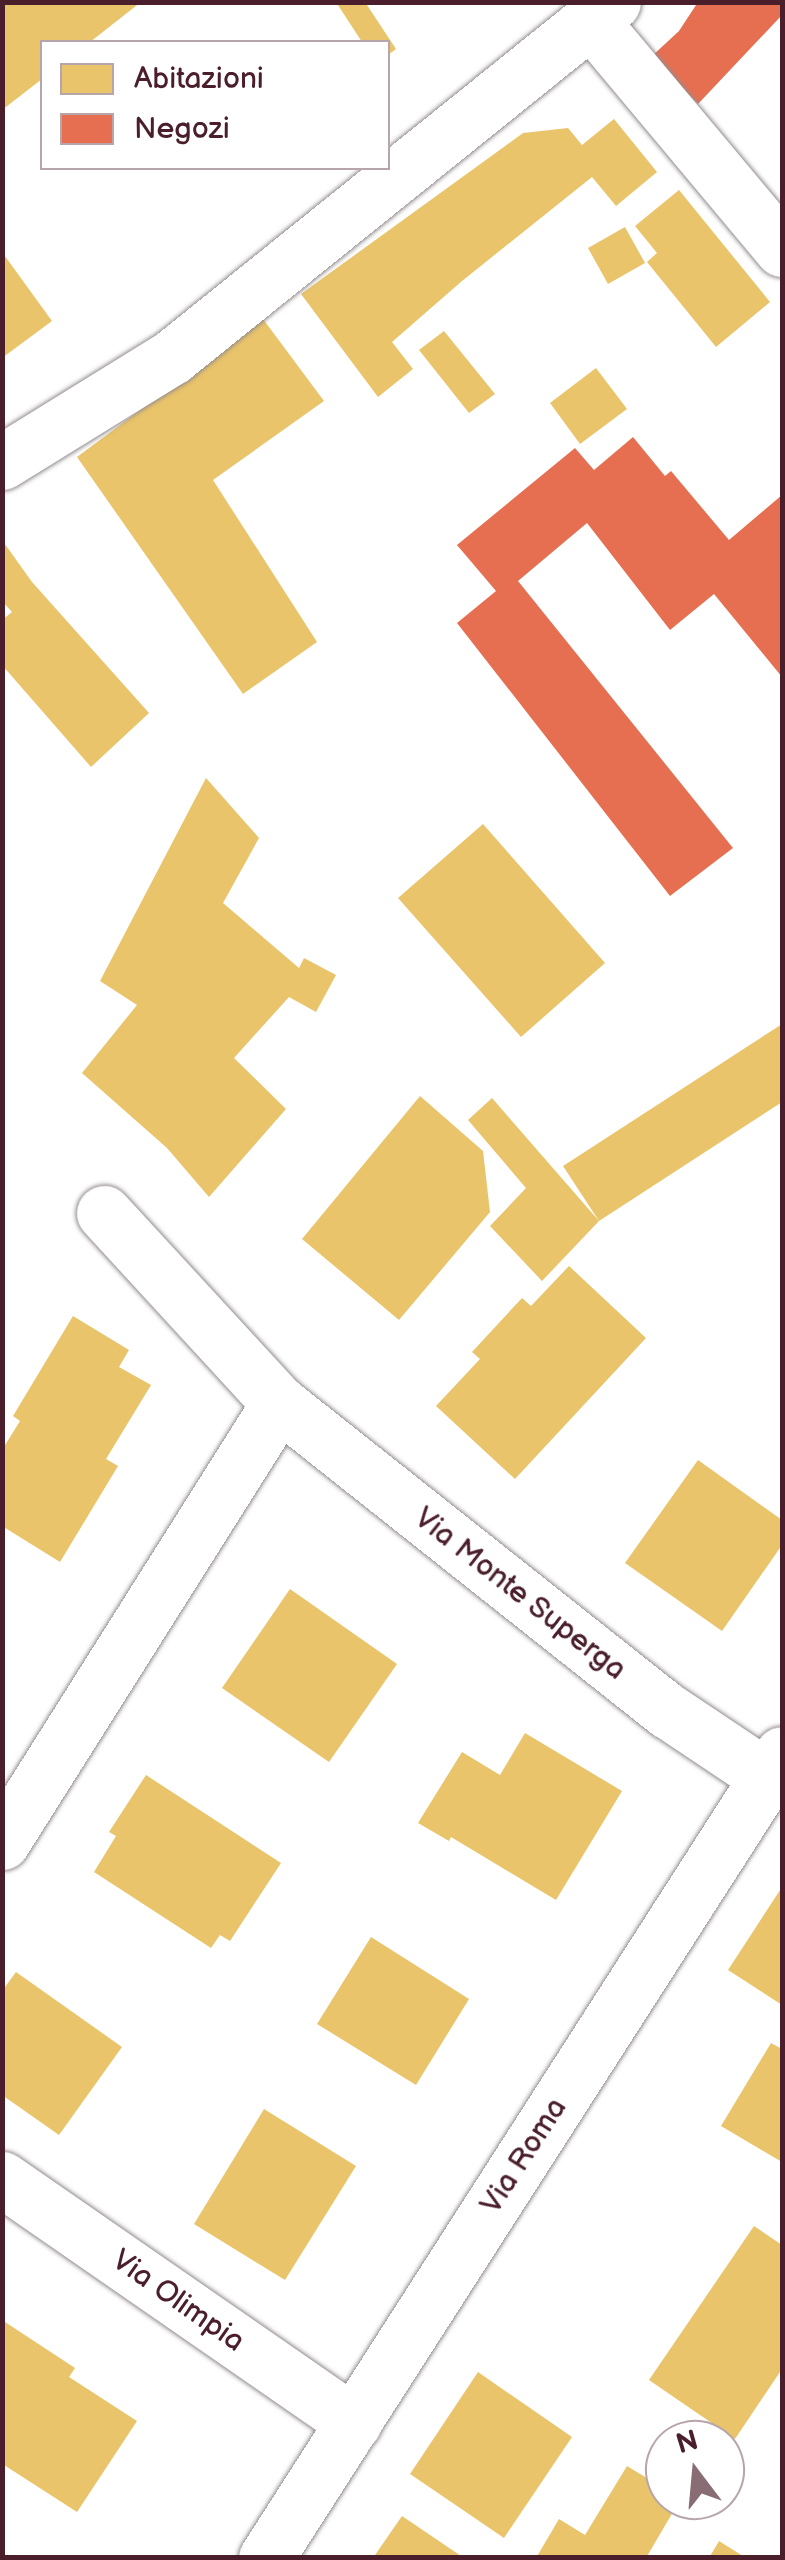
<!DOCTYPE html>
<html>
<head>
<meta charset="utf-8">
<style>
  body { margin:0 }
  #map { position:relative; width:785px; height:2560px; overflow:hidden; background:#fff; font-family:"Balsamiq Sans",sans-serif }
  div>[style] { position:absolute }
  .homes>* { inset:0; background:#e9c46a }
  .shops>* { inset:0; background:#e76f51 }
  .roads { filter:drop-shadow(0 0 2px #948c8e) drop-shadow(0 0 2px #948c8e) }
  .street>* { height:55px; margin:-27.5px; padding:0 27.5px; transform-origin:27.5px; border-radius:27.5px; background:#fff }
  .secondary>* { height:55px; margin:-27.5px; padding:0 27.5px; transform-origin:27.5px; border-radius:27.5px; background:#fff }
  span { translate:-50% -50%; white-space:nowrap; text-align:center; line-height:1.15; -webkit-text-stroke:10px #fff; paint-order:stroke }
  .street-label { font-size:30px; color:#4a1f2b }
  .frame { position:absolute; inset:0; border:5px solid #4a1f2b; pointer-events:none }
  .legend { position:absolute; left:40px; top:40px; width:350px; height:130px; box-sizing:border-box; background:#fff; border:2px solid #b7a5aa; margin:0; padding:12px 18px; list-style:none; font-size:30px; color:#4a1f2b }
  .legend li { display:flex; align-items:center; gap:20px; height:50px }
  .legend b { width:50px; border:2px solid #b7a5aa }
  .north { position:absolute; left:645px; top:2420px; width:100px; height:100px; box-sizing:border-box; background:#fff; border:2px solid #b7a5aa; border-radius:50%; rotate:344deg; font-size:28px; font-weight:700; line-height:40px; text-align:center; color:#4a1f2b }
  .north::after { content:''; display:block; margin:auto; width:35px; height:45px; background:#896d75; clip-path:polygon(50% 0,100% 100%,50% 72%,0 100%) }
</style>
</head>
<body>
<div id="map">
  <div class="homes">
    <i style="clip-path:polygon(2px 2px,141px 2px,90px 42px,42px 42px,42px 79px,2px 110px)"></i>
    <i style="clip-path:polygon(336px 2px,365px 2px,396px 49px,388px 55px,388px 42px,362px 42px)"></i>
    <i style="clip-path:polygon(614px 119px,657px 172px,616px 206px,592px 177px,462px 281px,392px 342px,413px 369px,378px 397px,301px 294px,523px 133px,568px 128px,582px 145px)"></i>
    <i style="clip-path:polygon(679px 190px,770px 302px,716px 347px,647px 262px,657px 253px,635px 226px)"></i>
    <i style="clip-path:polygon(625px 227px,645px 263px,608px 284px,588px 248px)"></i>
    <i style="clip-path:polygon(2px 252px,52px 321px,2px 358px)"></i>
    <i style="clip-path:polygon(263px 319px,324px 401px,213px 480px,317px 642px,243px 694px,77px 457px)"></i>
    <i style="clip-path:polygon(444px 331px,495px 394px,469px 413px,419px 350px)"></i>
    <i style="clip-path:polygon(596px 368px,627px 409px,580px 444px,550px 403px)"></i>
    <i style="clip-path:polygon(2px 540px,32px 582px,149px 713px,91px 767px,2px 665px,2px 620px,12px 612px,2px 601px)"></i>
    <i style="clip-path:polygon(206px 778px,259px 838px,223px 903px,299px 968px,304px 958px,336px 975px,316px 1012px,289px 997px,234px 1058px,286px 1109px,209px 1197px,167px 1148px,82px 1073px,137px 1005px,100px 981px)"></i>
    <i style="clip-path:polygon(483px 824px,605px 963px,521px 1037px,398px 898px)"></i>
    <i style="clip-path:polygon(782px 1024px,782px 1102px,599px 1221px,563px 1166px)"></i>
    <i style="clip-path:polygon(420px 1096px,483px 1151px,490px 1212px,399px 1320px,302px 1239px)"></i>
    <i style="clip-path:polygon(492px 1098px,599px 1221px,542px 1281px,490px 1226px,526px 1188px,468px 1120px)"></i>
    <i style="clip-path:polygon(569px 1266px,646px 1338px,515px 1479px,436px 1406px,480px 1359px,472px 1352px,522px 1298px,531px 1306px)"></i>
    <i style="clip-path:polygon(73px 1316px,129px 1350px,119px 1367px,151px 1385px,106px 1459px,118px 1466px,60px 1562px,2px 1526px,2px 1450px,20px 1421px,13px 1416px)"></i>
    <i style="clip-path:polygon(698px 1460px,782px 1520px,782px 1545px,722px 1631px,625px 1563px)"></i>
    <i style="clip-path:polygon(290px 1589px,397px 1664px,329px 1762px,222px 1688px)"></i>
    <i style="clip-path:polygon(525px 1733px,622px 1791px,556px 1900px,451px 1837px,449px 1841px,418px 1823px,462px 1752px,500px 1775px)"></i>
    <i style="clip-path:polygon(146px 1775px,281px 1863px,230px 1941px,220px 1935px,211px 1948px,94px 1872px,116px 1836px,109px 1832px)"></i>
    <i style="clip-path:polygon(782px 1887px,782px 2005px,728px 1970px)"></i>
    <i style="clip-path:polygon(371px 1937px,469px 1999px,416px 2085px,317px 2024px)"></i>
    <i style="clip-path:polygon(16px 1972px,122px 2047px,59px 2135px,2px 2095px,2px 1991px)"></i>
    <i style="clip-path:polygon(771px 2043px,782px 2049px,782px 2162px,721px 2126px)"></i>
    <i style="clip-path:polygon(264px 2109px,356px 2166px,285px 2280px,194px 2224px)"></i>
    <i style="clip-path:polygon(754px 2226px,782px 2245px,782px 2369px,735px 2439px,649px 2380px)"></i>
    <i style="clip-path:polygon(2px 2320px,75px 2368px,69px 2377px,137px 2421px,77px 2512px,4px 2465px)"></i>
    <i style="clip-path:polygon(478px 2372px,572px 2437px,504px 2538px,410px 2474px)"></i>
    <i style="clip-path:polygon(627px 2466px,665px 2489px,665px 2500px,680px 2500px,646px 2558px,536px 2558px,559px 2519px,585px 2535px)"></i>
    <i style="clip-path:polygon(402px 2516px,464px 2558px,373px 2558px)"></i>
    <i style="clip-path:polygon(719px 2541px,746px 2558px,709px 2558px)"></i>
  </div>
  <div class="shops">
    <i style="clip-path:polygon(698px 2px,782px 2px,782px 15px,698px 104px,652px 56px,679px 31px)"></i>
    <i style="clip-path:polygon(633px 437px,665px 476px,671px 471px,729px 540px,782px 495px,782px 677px,714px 594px,670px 630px,587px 523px,518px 581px,733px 848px,670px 896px,457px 623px,496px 591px,457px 545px,575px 448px,594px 470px)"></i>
  </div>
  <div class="roads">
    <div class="street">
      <i style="left:592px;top:22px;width:296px;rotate:50.1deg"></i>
      <i style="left:104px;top:1213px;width:258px;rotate:47.4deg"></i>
      <i style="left:279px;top:1403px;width:496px;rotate:38.4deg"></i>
      <i style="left:668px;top:1711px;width:119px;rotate:33.7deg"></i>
      <i style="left:2px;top:1842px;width:519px;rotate:-57.75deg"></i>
      <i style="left:2px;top:2179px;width:428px;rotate:34.7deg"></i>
      <i style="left:266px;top:2558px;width:955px;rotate:-57.31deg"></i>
    </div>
    <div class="secondary">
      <i style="left:2px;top:462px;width:200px;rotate:-31.7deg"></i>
      <i style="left:172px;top:357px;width:566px;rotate:-38.83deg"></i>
    </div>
  </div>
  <div class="street-label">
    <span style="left:520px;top:1594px;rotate:38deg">Via Monte Superga</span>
    <span style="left:524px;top:2156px;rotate:-57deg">Via Roma</span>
    <span style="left:178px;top:2301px;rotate:35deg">Via Olimpia</span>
  </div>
  <div class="frame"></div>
  <ul class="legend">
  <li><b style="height:28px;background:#e9c46a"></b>Abitazioni</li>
  <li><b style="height:28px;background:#e76f51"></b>Negozi</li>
  </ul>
  <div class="north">N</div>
</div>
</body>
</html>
